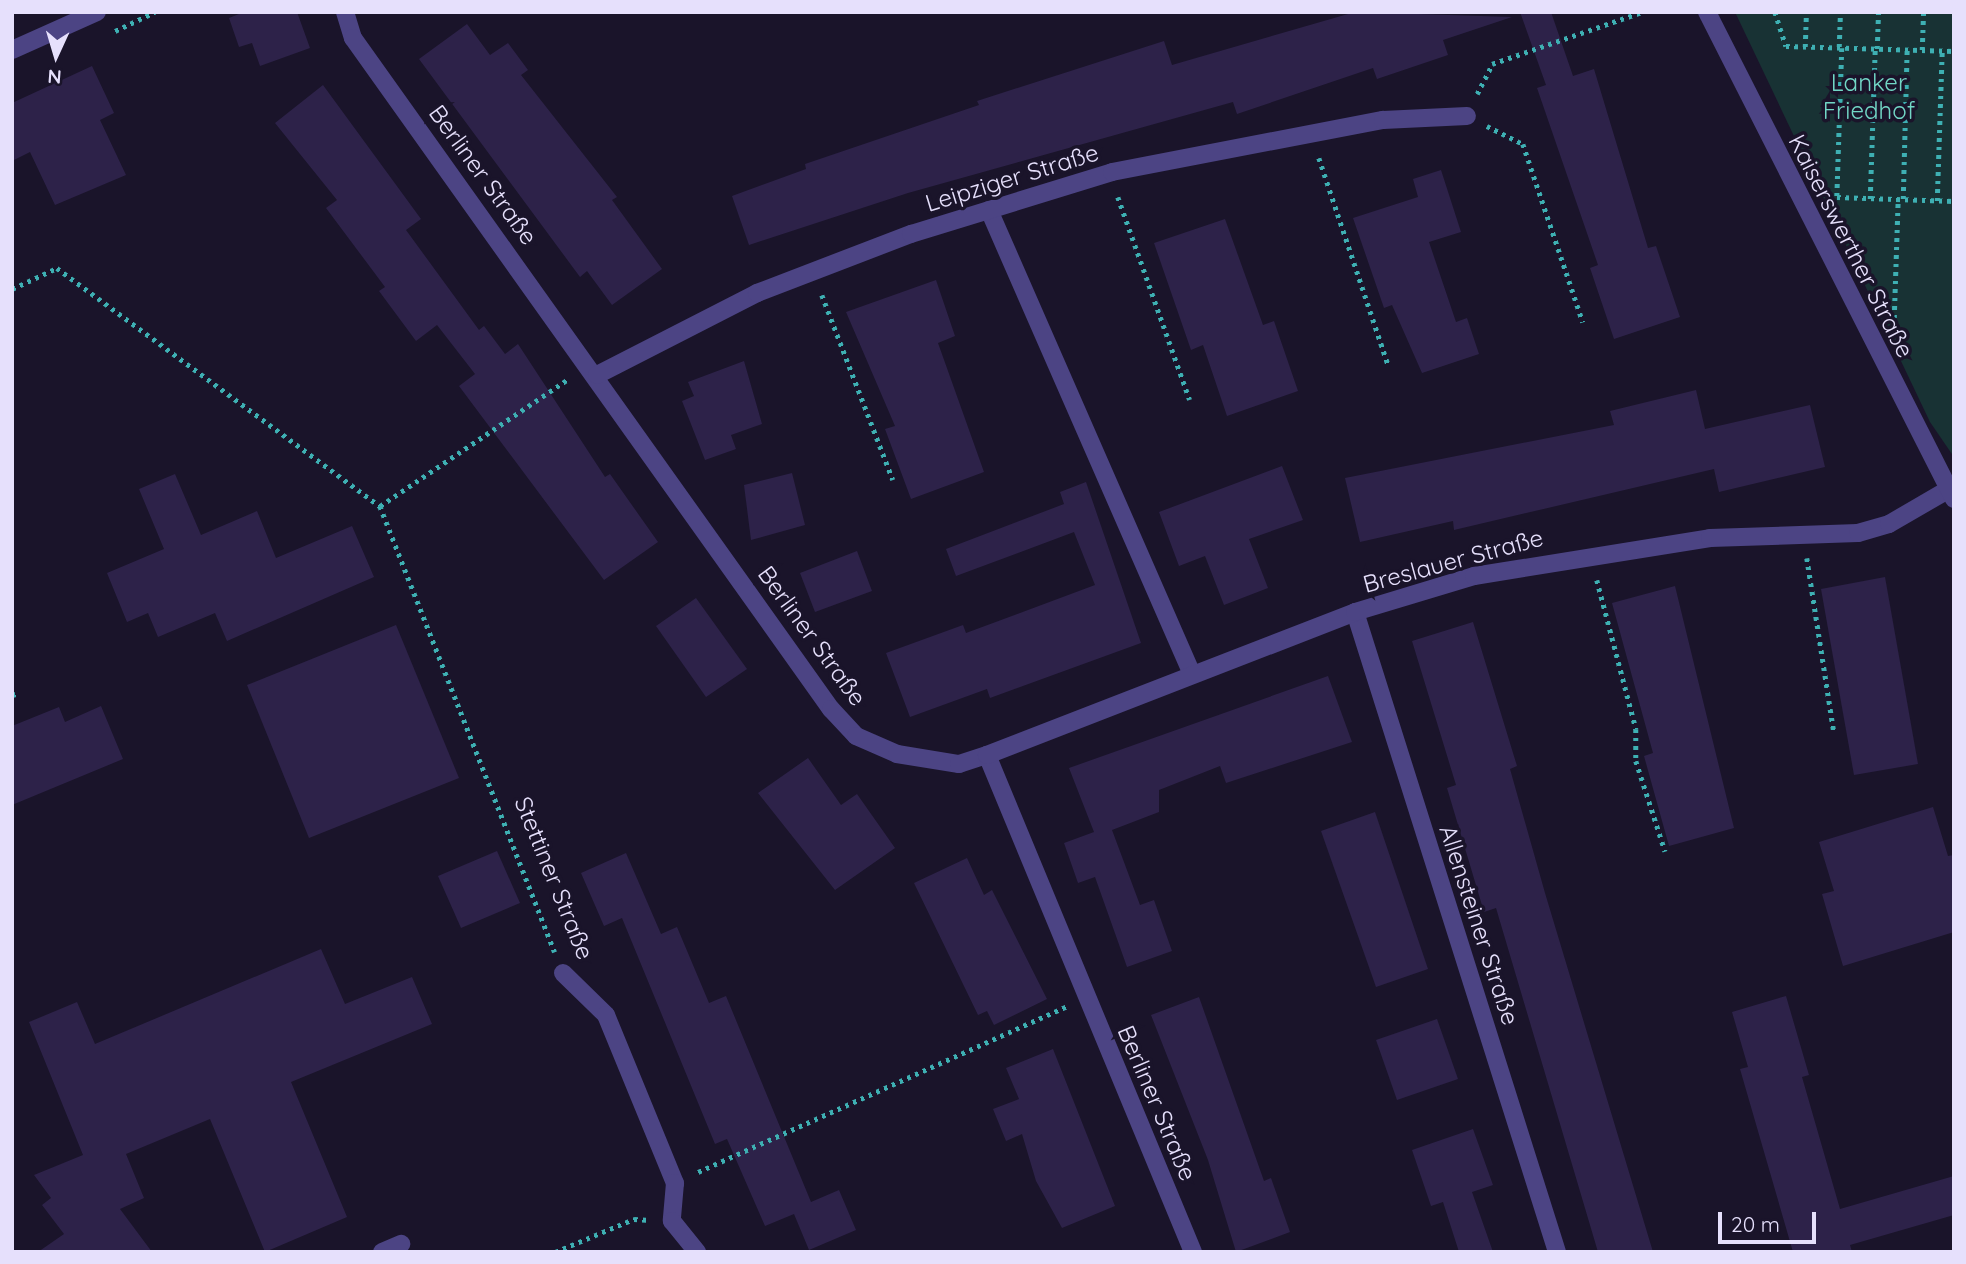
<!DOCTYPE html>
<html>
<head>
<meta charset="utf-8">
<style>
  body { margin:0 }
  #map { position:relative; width:1966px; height:1264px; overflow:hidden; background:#1a142a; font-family:Quicksand,sans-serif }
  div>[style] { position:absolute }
  .green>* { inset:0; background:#183234 }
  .building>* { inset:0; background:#2d2249 }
  .path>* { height:4.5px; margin-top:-2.25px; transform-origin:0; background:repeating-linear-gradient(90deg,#3eb0b3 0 3.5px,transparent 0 8.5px) }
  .service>* { height:18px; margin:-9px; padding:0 9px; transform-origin:9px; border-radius:9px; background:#4c4484 }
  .minor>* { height:18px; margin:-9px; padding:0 9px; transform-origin:9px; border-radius:9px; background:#4c4484 }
  .tertiary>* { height:18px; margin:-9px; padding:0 9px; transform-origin:9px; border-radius:9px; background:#4c4484 }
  span { translate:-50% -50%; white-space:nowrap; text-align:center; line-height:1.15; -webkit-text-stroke:7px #1a142a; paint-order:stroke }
  .park-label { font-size:24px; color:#72d7c6 }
  .street-label { font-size:24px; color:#e6e0fc }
  .frame { position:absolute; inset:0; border:14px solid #e6e0fc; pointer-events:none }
  .north { position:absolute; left:21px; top:21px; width:70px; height:70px; -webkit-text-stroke:5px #1a142a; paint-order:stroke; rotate:184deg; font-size:19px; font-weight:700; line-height:28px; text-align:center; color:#e6e0fc }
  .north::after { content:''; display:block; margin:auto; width:24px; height:32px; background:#e6e0fc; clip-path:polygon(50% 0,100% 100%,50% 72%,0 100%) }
  .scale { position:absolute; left:1718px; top:1212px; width:98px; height:32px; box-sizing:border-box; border:4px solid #e6e0fc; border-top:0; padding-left:9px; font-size:21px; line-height:24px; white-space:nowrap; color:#e6e0fc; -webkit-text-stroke:5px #1a142a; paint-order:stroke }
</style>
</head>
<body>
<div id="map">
  <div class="green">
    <i style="clip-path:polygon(1735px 12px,1954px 12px,1954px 457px,1930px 422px)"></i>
  </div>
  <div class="building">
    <i style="clip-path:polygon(244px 12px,297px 12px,310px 48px,260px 66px,252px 43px,239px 47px,229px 18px)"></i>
    <i style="clip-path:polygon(1355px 12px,1512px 17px,1443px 40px,1448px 55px,1377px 79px,1373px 68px,1237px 114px,1233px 102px,908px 193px,749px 245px,732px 196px,806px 169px,805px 164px,979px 105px,977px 101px,1164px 41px,1172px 65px)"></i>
    <i style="clip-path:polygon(1520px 12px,1551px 12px,1573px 76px,1594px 69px,1648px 248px,1656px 246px,1680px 317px,1614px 339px,1590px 268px,1598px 265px,1537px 88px,1546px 85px)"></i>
    <i style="clip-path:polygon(467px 24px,490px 55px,508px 43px,528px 70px,521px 75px,617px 197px,612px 200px,662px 269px,612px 305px,587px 271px,580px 277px,419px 59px)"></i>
    <i style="clip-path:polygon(92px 66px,114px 113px,100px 120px,126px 175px,55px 205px,30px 152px,12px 161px,12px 103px)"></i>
    <i style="clip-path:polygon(323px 85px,421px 219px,406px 230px,479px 330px,484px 326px,505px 354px,518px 344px,605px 477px,610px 474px,658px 542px,604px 580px,459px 386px,475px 374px,437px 325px,416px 341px,379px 291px,385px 287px,326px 208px,337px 200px,275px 123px)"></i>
    <i style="clip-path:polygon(1441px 170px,1461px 232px,1429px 242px,1456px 322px,1467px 318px,1479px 354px,1422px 373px,1392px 305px,1384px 308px,1353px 218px,1418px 197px,1413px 179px)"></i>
    <i style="clip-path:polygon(1225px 219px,1263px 325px,1274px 321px,1298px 391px,1227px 416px,1203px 345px,1191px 350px,1154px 243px)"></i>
    <i style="clip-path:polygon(936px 280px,955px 336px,938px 343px,984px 472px,911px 499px,885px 429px,895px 426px,846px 312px)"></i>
    <i style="clip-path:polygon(744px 361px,762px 424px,731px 435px,736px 449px,705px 460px,682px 401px,694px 396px,688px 382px)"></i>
    <i style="clip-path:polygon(1696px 390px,1705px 429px,1810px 405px,1825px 467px,1719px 492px,1714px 469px,1454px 530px,1453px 521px,1360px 542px,1345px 478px,1614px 425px,1610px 411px)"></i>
    <i style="clip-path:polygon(1282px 466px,1303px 520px,1249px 539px,1268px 588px,1224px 605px,1205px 556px,1179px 566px,1159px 512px)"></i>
    <i style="clip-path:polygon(792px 473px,805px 525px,751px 540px,744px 485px)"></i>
    <i style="clip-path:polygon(175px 474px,201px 535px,257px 511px,276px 558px,352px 526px,374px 577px,227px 641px,215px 613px,158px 637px,148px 613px,127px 622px,107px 573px,164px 549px,139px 489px)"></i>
    <i style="clip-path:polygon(1086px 482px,1141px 643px,990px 698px,987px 689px,910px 717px,886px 653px,963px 625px,966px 633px,1095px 585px,1074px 532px,956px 576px,946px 549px,1064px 504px,1060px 492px)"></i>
    <i style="clip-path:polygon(857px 551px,872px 591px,815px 612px,800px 573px)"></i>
    <i style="clip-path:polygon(1885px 577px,1918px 764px,1854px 775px,1821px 589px)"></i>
    <i style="clip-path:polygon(1675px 586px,1734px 828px,1669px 846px,1644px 756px,1653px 753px,1612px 603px)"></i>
    <i style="clip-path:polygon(696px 598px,747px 669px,706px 697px,656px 626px)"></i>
    <i style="clip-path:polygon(1473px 622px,1517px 766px,1510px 769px,1545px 893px,1653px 1252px,1598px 1252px,1496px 908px,1484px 912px,1447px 788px,1456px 785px,1412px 641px)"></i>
    <i style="clip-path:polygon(396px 625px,459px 778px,309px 838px,247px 685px)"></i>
    <i style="clip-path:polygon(1328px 676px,1352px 742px,1226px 783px,1220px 766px,1159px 790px,1159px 812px,1112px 830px,1140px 905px,1154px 900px,1172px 951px,1127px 967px,1095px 877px,1078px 883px,1064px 843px,1094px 832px,1069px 768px)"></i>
    <i style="clip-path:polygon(101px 706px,123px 759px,12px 805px,12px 726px,59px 707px,65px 722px)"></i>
    <i style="clip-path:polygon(808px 758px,841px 805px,857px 794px,895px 848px,835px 890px,758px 793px)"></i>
    <i style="clip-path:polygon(1933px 807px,1948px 856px,1954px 855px,1954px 932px,1843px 966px,1822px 894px,1834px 891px,1819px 842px)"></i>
    <i style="clip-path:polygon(1375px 812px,1428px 969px,1376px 987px,1321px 831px)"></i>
    <i style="clip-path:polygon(497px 851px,520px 903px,461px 928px,438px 876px)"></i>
    <i style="clip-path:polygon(626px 853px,661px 934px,677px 927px,709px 1003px,726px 996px,811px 1202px,839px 1190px,856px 1230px,809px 1250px,794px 1214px,765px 1226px,727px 1139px,715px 1144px,622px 918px,604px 926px,581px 873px)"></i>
    <i style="clip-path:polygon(967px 858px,984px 895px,992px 890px,1047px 999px,994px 1025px,987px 1011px,978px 1015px,914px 883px)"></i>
    <i style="clip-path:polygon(321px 949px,345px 1004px,412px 977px,432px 1024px,291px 1082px,347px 1217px,265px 1252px,210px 1119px,126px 1154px,144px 1198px,120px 1209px,152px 1252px,38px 1252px,64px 1234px,42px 1205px,51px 1198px,34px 1175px,83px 1155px,29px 1022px,77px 1002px,95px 1044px)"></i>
    <i style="clip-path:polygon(1786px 996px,1809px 1075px,1802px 1077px,1840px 1209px,1954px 1176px,1954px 1215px,1850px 1245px,1852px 1252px,1793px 1252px,1740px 1069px,1748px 1067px,1732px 1012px)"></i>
    <i style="clip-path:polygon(1199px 997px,1264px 1181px,1271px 1178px,1290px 1232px,1236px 1252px,1208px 1160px,1151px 1015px)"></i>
    <i style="clip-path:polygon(1437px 1019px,1458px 1079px,1397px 1100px,1376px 1040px)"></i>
    <i style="clip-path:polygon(1053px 1049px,1115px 1206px,1062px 1228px,1036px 1181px,1022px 1134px,1006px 1141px,993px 1109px,1019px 1099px,1006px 1068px)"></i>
    <i style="clip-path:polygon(1473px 1129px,1493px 1185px,1472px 1192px,1493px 1252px,1459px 1252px,1443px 1202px,1431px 1206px,1412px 1150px)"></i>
  </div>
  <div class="path">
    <i style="left:1775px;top:12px;width:36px;rotate:72deg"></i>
    <i style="left:1786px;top:46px;width:168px;rotate:1.7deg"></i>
    <i style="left:115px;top:31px;width:44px;rotate:-25.4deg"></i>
    <i style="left:1805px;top:47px;width:35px;rotate:-88deg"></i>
    <i style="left:1839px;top:47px;width:35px;rotate:-88deg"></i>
    <i style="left:1842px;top:48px;width:149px;rotate:91.9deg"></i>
    <i style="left:1837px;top:197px;width:117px;rotate:2deg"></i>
    <i style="left:1877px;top:49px;width:37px;rotate:-88deg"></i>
    <i style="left:1922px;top:50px;width:38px;rotate:-88deg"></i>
    <i style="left:1477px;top:94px;width:34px;rotate:-63deg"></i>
    <i style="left:1492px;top:64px;width:159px;rotate:-19.1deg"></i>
    <i style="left:1487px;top:126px;width:40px;rotate:26.6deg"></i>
    <i style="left:1523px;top:144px;width:188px;rotate:71.4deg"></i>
    <i style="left:1319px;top:158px;width:217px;rotate:71.5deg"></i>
    <i style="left:1118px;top:197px;width:215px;rotate:70.5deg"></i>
    <i style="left:1870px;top:199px;width:150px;rotate:-88.1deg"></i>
    <i style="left:1903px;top:199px;width:149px;rotate:-88.5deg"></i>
    <i style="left:1937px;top:201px;width:150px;rotate:-88.1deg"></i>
    <i style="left:12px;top:289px;width:50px;rotate:-25deg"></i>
    <i style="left:57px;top:268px;width:401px;rotate:36.4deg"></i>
    <i style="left:822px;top:295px;width:198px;rotate:69deg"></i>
    <i style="left:1894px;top:318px;width:119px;rotate:-88.1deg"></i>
    <i style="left:380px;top:506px;width:479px;rotate:68.6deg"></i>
    <i style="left:380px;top:506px;width:227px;rotate:-34deg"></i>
    <i style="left:1807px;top:558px;width:177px;rotate:81.2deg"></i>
    <i style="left:1597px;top:580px;width:154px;rotate:75.3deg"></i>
    <i style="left:1636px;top:729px;width:32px;rotate:90deg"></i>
    <i style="left:1636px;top:761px;width:95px;rotate:72.1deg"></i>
    <i style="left:12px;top:695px;width:4px;rotate:-14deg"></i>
    <i style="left:698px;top:1172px;width:405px;rotate:-24.2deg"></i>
    <i style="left:555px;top:1252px;width:86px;rotate:-22.7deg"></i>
    <i style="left:634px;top:1219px;width:16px;rotate:4deg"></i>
  </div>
  <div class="service">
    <i style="left:989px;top:210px;width:506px;rotate:66.37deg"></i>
    <i style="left:382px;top:1252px;width:21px;rotate:-23deg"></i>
  </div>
  <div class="minor">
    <i style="left:345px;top:12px;width:27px;rotate:73deg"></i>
    <i style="left:353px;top:38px;width:824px;rotate:54.54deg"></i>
    <i style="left:831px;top:709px;width:37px;rotate:47deg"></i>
    <i style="left:856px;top:736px;width:45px;rotate:23.7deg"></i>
    <i style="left:897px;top:754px;width:63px;rotate:9.2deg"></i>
    <i style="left:959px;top:764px;width:29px;rotate:-18deg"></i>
    <i style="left:987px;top:755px;width:538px;rotate:67.49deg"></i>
    <i style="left:597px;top:375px;width:180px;rotate:-27.1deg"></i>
    <i style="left:757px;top:293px;width:165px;rotate:-21deg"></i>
    <i style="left:911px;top:234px;width:210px;rotate:-17.1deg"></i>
    <i style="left:1112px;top:172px;width:276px;rotate:-10.9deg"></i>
    <i style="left:1383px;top:120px;width:84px;rotate:-2.7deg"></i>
    <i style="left:1355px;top:612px;width:671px;rotate:72.48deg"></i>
    <i style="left:987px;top:755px;width:395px;rotate:-21.2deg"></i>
    <i style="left:1355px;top:612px;width:124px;rotate:-16.8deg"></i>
    <i style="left:1474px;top:576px;width:239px;rotate:-9.1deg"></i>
    <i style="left:1710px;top:538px;width:148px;rotate:-1.9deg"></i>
    <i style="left:1858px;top:533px;width:32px;rotate:-16deg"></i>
    <i style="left:1889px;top:524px;width:66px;rotate:-30.1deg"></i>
    <i style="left:563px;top:973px;width:60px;rotate:44.3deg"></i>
    <i style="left:606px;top:1015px;width:182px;rotate:67.7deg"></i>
    <i style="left:675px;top:1183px;width:38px;rotate:95deg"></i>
    <i style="left:672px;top:1221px;width:40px;rotate:51deg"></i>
  </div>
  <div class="tertiary">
    <i style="left:1707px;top:12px;width:546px;rotate:63.11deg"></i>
    <i style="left:12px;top:50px;width:93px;rotate:-24.1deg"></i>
  </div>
  <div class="park-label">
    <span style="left:1869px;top:97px">Lanker<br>Friedhof</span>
  </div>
  <div class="street-label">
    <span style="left:483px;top:175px;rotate:54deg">Berliner Straße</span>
    <span style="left:1012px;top:178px;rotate:-17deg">Leipziger Straße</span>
    <span style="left:1851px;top:246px;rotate:63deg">Kaiserswerther Straße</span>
    <span style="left:1453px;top:561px;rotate:-15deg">Breslauer Straße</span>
    <span style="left:812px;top:636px;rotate:54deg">Berliner Straße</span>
    <span style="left:554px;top:878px;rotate:68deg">Stettiner Straße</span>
    <span style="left:1479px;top:925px;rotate:72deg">Allensteiner Straße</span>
    <span style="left:1157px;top:1103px;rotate:67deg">Berliner Straße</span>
  </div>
  <div class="frame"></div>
  <div class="north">N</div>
  <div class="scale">20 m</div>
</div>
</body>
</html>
